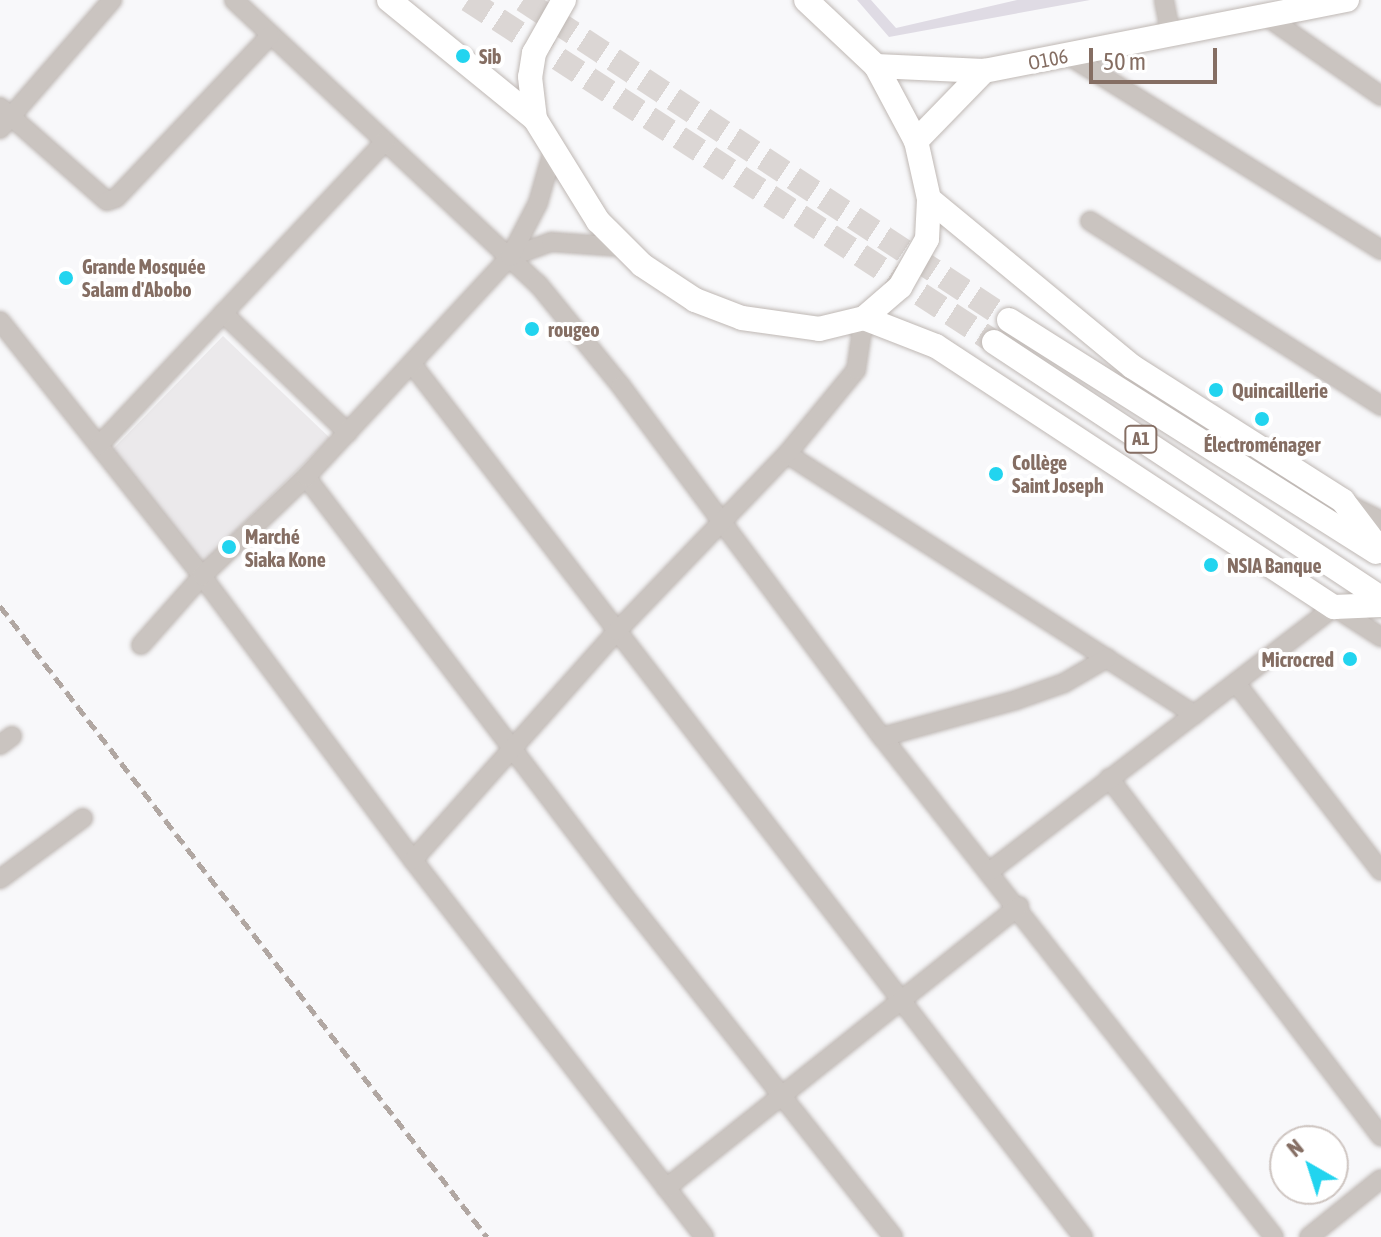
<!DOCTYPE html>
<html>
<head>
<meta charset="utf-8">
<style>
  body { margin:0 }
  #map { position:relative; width:1381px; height:1237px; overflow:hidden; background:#f8f8fa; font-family:"Asap Condensed",sans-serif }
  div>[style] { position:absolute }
  .built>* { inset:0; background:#ebe9eb }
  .green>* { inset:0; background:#dfdbe4 }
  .major-tunnel>* { height:24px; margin-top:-12px; transform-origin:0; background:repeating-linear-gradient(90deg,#dbd6d4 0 24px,transparent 0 36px) }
  .roads { filter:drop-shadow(0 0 2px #bfb8b4) drop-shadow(0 0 2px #bfb8b4) }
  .minor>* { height:18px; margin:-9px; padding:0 9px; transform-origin:9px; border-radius:9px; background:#cac4c0 }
  .major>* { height:24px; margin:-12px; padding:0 12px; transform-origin:12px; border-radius:12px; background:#fff }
  .rail>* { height:5px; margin-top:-2.5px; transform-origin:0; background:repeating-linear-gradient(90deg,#b1a7a2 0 12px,transparent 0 18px) }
  .dots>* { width:22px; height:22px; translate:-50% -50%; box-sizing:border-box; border:4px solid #fff; border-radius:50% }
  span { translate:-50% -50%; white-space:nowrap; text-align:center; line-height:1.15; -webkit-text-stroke:8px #fff; paint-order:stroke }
  .shield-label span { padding:2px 6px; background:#fff; border:2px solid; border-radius:6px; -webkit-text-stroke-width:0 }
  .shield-label { font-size:18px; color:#856e63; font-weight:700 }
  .poi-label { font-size:20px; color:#856e63; font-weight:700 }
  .left { translate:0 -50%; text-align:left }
  .right { translate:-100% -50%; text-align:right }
  .street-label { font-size:20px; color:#856e63 }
  .north { position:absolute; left:1269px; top:1125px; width:80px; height:80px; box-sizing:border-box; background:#fff; border:2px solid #cec5c1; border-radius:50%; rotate:321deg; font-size:22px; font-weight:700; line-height:32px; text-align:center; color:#856e63 }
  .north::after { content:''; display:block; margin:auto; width:28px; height:36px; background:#22d4ef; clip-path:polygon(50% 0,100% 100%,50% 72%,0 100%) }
  .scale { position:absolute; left:1089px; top:48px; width:128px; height:36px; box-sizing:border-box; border:4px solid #856e63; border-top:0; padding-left:10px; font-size:24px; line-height:28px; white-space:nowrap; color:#856e63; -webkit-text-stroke:6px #fff; paint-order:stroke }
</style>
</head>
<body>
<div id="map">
  <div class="built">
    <i style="clip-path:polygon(223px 336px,330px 438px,202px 564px,113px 449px)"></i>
  </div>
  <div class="green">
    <i style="clip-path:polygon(857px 0,871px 0,896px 28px,1017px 0,1090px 0,889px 37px)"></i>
  </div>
  <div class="major-tunnel">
    <i style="left:468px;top:0;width:627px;rotate:33.03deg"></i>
    <i style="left:523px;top:0;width:582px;rotate:33.36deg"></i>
  </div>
  <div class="roads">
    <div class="minor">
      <i style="left:234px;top:0;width:416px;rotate:43.1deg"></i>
      <i style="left:538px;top:284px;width:132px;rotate:50.9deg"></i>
      <i style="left:621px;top:386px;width:437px;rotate:53.4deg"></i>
      <i style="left:882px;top:737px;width:635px;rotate:51.9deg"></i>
      <i style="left:1164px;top:0;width:36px;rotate:79deg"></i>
      <i style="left:1266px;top:16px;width:140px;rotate:34.8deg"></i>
      <i style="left:1068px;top:55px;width:369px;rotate:31.9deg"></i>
      <i style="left:0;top:107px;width:142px;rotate:41.3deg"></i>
      <i style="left:107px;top:201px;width:9px;rotate:-18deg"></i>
      <i style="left:116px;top:198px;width:224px;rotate:-46.5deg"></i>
      <i style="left:0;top:129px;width:171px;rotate:-49deg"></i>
      <i style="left:1090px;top:221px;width:345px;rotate:32.4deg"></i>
      <i style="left:510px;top:257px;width:44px;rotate:-20.1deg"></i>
      <i style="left:551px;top:242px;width:71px;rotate:4deg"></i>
      <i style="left:223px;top:313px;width:173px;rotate:43.8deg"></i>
      <i style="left:0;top:321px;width:325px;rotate:51.6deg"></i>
      <i style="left:202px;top:576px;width:354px;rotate:53.4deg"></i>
      <i style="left:413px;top:860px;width:476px;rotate:52.3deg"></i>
      <i style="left:412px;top:364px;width:1101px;rotate:52.45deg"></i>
      <i style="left:99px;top:445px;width:417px;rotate:-46.7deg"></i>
      <i style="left:787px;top:454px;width:484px;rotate:32.6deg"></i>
      <i style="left:306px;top:477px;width:526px;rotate:52.8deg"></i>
      <i style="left:624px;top:896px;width:434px;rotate:51.7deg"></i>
      <i style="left:1348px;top:504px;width:37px;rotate:27deg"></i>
      <i style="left:141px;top:645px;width:92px;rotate:-48.5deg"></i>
      <i style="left:202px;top:576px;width:144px;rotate:-43.6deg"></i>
      <i style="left:306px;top:477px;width:300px;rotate:-47.2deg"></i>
      <i style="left:510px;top:257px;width:61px;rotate:-62.6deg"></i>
      <i style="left:538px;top:203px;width:51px;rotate:-74.1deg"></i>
      <i style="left:1236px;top:683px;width:237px;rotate:52.4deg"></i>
      <i style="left:882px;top:737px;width:139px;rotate:-15.4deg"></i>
      <i style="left:1016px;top:700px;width:51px;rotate:-19.5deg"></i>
      <i style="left:1064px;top:683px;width:50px;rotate:-30.2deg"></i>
      <i style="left:0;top:745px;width:15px;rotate:-37deg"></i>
      <i style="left:1109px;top:778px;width:450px;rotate:52.8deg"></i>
      <i style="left:413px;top:860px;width:307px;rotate:-48.3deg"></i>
      <i style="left:617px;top:631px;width:245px;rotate:-46.2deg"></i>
      <i style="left:787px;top:454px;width:109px;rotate:-50.6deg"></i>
      <i style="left:856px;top:370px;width:53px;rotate:-81.3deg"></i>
      <i style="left:990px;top:871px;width:434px;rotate:-37.5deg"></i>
      <i style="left:1334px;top:607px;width:56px;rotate:32.6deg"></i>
      <i style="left:0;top:879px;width:103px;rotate:-36.3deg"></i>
      <i style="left:666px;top:1188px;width:452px;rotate:-38.6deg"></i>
      <i style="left:1309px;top:1237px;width:92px;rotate:-38.9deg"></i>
    </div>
    <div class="major">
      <i style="left:389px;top:0;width:188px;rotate:39.2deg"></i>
      <i style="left:564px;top:0;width:61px;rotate:119.5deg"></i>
      <i style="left:534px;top:53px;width:24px;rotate:99deg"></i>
      <i style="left:530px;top:77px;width:42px;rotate:83.2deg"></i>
      <i style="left:535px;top:119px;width:120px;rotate:58.3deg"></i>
      <i style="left:598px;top:221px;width:62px;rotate:45deg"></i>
      <i style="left:642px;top:265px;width:64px;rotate:33.4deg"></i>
      <i style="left:695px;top:300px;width:50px;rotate:21deg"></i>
      <i style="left:742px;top:318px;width:78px;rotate:8.1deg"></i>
      <i style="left:819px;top:329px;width:46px;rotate:-13.7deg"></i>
      <i style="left:864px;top:318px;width:48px;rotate:-40.7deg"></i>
      <i style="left:900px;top:287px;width:55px;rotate:-60.6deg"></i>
      <i style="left:927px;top:239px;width:40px;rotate:-87.1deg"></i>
      <i style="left:929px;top:199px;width:59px;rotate:-102.6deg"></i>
      <i style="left:916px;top:141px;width:85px;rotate:-118.1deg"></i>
      <i style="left:876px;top:66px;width:96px;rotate:-136.7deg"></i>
      <i style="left:876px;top:66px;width:108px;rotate:2.7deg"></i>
      <i style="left:984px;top:71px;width:370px;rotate:-11.1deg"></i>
      <i style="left:916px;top:141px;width:98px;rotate:-45.8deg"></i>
      <i style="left:929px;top:199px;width:264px;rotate:39.5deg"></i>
      <i style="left:1133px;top:367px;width:249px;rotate:32.5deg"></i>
      <i style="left:1343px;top:501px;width:63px;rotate:52.8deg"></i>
      <i style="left:864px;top:318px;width:77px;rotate:21.3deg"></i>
      <i style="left:936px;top:346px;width:476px;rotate:33.3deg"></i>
      <i style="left:1334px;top:607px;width:47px;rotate:-2.4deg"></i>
      <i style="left:1009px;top:320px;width:434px;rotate:32.3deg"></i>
      <i style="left:994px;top:342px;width:464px;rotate:33.5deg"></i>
    </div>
  </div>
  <div class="rail">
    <i style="left:0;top:606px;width:797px;rotate:52.34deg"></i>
  </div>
  <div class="dots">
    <i style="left:463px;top:56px;background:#22d4ef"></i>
    <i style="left:66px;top:278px;background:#22d4ef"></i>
    <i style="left:532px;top:329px;background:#22d4ef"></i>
    <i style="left:1216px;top:390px;background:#22d4ef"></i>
    <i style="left:1262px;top:419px;background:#22d4ef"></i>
    <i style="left:996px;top:474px;background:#22d4ef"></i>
    <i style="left:229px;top:547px;background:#22d4ef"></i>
    <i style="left:1211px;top:565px;background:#22d4ef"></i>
    <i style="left:1350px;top:659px;background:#22d4ef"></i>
  </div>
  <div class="shield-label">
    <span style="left:1141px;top:439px">A1</span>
  </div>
  <div class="poi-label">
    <span class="left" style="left:479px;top:56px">Sib</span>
    <span class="left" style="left:82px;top:278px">Grande Mosquée<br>Salam d'Abobo</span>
    <span class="left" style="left:548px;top:329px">rougeo</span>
    <span class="left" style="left:1232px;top:390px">Quincaillerie</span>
    <span style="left:1262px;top:444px">Électroménager</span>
    <span class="left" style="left:1012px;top:474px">Collège<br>Saint Joseph</span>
    <span class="left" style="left:245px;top:548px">Marché<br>Siaka Kone</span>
    <span class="left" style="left:1227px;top:565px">NSIA Banque</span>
    <span class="right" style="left:1334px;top:659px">Microcred</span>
  </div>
  <div class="street-label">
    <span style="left:1048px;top:59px;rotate:-11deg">O106</span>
  </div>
  <div class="north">N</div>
  <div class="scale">50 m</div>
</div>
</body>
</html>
